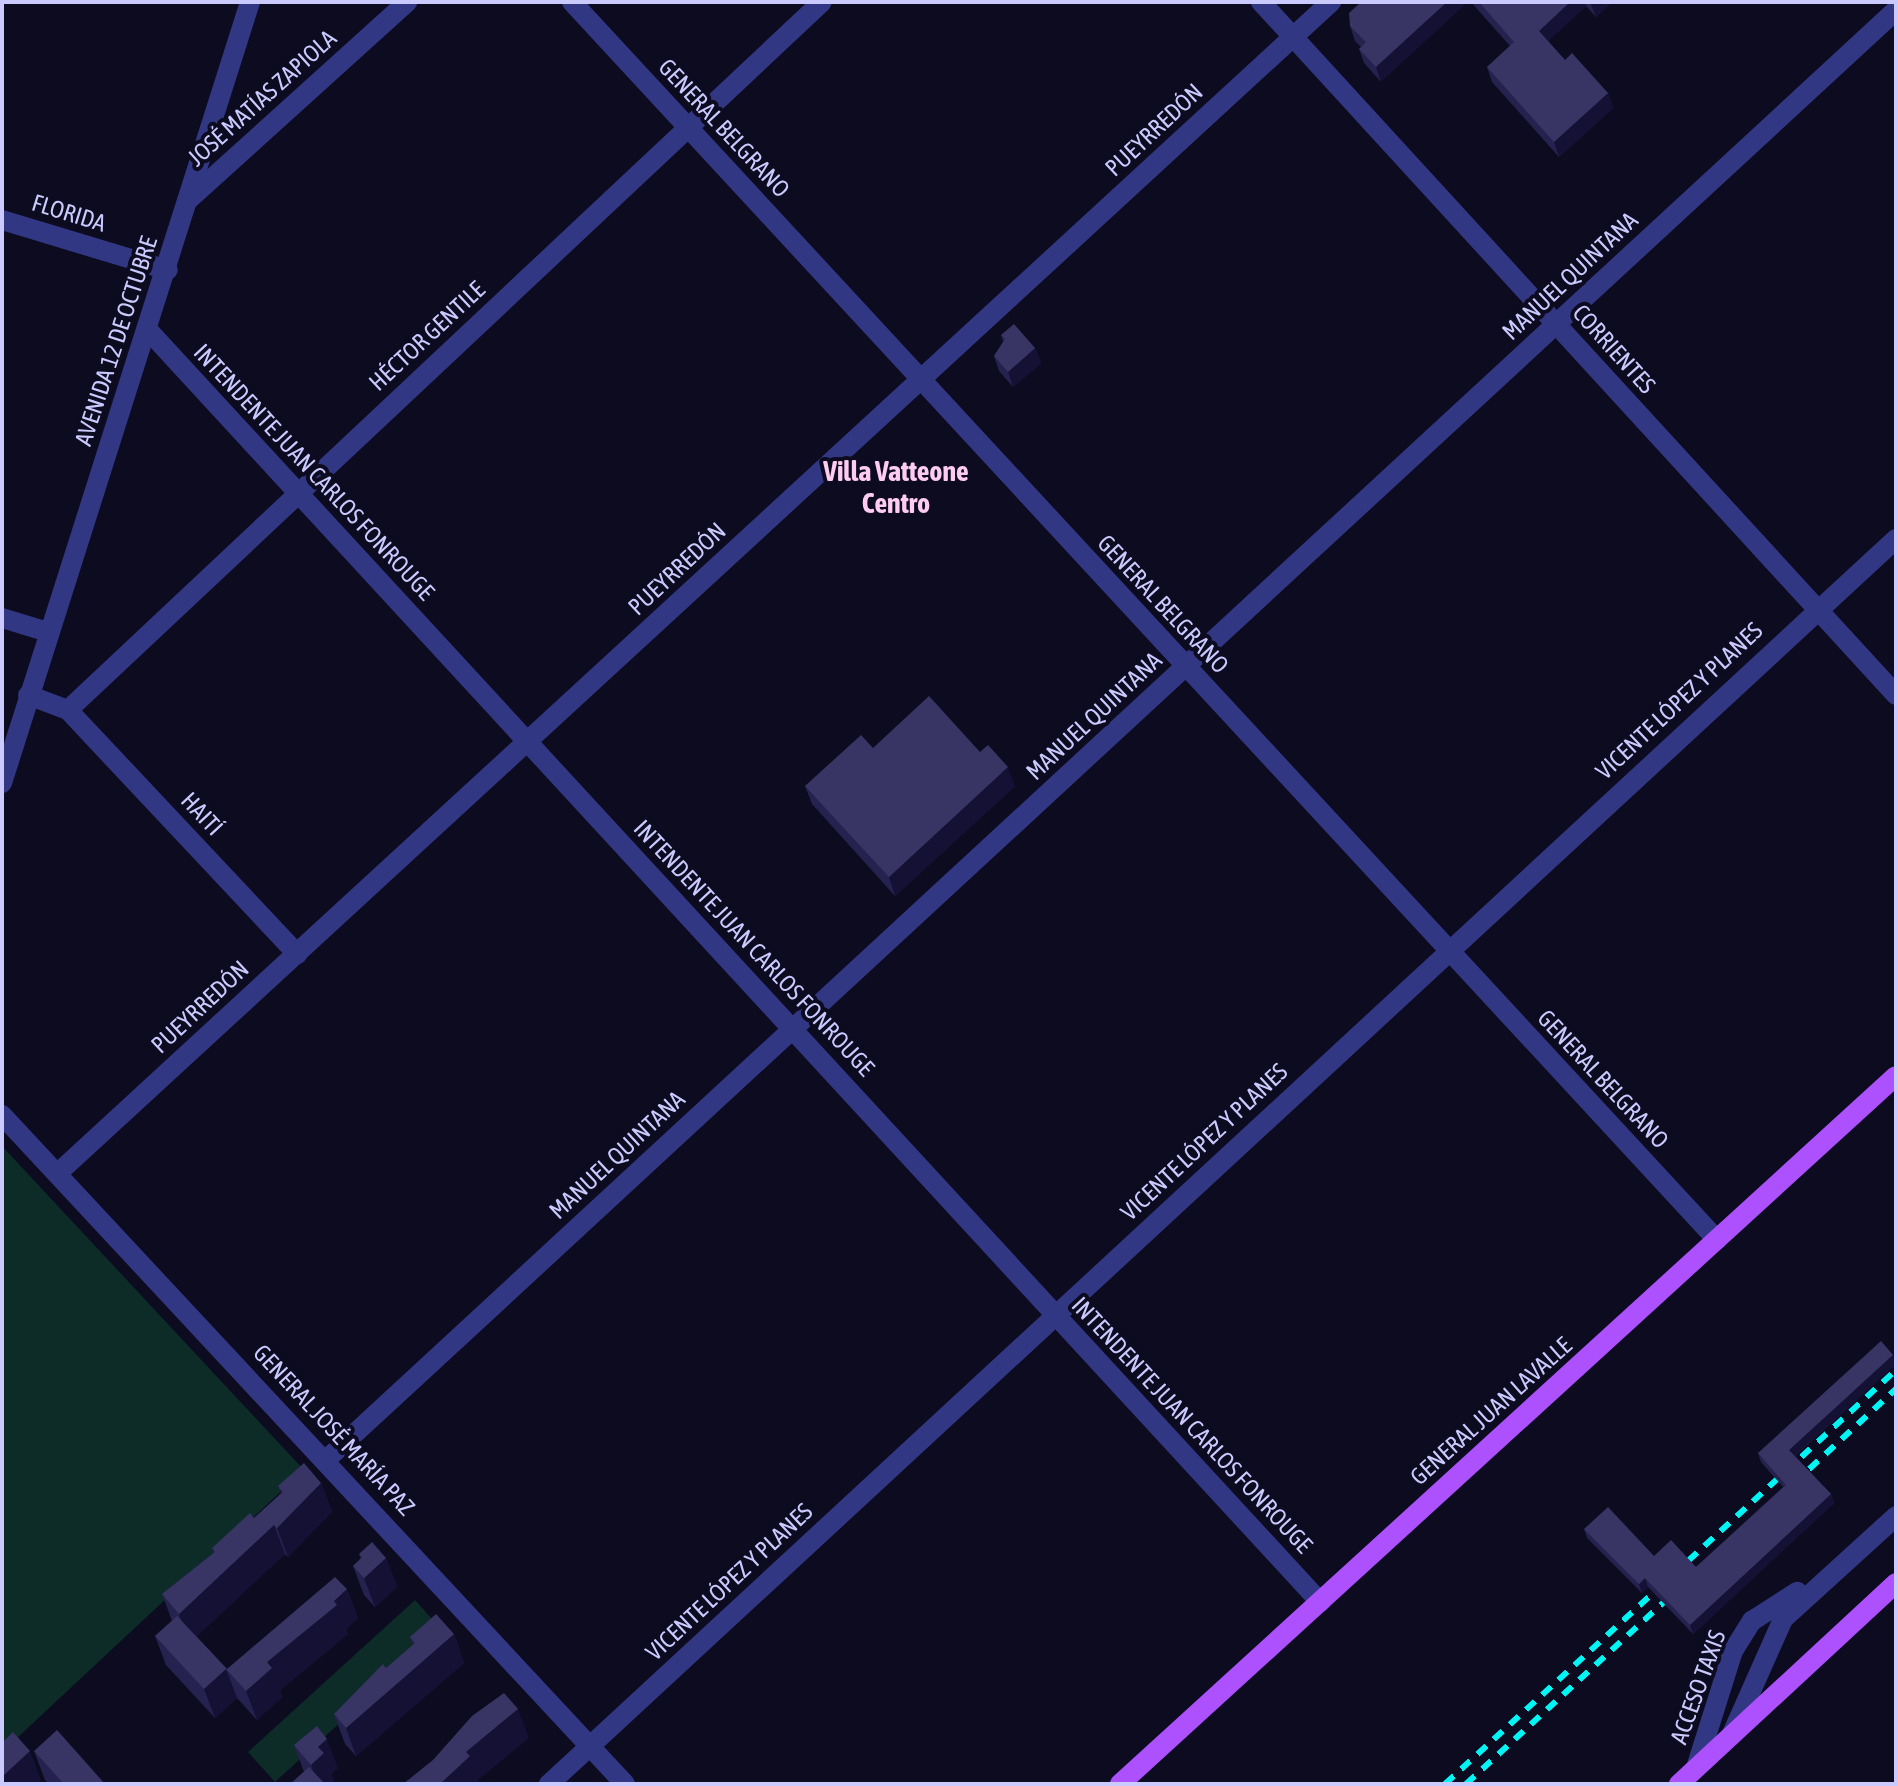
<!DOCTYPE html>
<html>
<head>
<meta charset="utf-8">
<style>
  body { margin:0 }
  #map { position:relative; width:1898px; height:1786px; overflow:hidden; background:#0c0b20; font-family:"Asap Condensed",sans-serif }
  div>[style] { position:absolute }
  .green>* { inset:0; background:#0d2b27 }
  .minor>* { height:20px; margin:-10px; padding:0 10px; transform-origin:10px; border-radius:10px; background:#323783 }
  .major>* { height:20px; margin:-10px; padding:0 10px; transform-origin:10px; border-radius:10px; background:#ad51ff }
  .rail>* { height:6px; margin-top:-3px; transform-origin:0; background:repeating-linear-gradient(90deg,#00f5f5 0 12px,transparent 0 22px) }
  .wall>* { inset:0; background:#262250 }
  .shaded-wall>* { inset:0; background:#141135 }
  .building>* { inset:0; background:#383463 }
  span { translate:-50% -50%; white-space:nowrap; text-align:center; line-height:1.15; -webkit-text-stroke:8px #0c0b20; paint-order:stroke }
  .street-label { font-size:24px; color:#cbcaff }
  .quarter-label { font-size:28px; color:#ffccf1; font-weight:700 }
  .frame { position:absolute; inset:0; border:4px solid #cbcaff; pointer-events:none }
</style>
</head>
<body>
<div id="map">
  <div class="green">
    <i style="clip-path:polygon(2px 1146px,304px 1470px,2px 1752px)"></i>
    <i style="clip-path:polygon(415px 1600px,442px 1630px,275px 1782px,248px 1752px)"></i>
  </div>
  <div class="minor">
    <i style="left:572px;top:2px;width:1686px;rotate:47.23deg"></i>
    <i style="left:1261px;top:2px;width:940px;rotate:47.5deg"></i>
    <i style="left:187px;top:201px;width:297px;rotate:-42.1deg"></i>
    <i style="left:2px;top:220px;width:173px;rotate:16.8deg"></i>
    <i style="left:148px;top:330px;width:1730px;rotate:47.34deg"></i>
    <i style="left:2px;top:618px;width:48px;rotate:16.9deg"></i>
    <i style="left:28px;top:695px;width:43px;rotate:20.6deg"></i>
    <i style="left:68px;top:710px;width:335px;rotate:46.8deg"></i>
    <i style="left:68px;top:710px;width:1034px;rotate:-43.2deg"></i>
    <i style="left:2px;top:783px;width:819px;rotate:-72.38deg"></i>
    <i style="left:2px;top:1115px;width:914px;rotate:47.04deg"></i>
    <i style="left:58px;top:1173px;width:1730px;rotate:-42.61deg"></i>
    <i style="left:327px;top:1459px;width:2136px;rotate:-42.72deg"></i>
    <i style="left:1731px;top:1736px;width:128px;rotate:-66deg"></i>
    <i style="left:1783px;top:1619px;width:153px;rotate:-42.3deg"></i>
    <i style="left:1696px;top:1768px;width:123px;rotate:-72.5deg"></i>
    <i style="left:1733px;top:1651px;width:36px;rotate:-58deg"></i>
    <i style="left:1752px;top:1621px;width:54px;rotate:-32.8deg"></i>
    <i style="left:549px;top:1784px;width:1834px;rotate:-42.75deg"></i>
  </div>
  <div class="major">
    <i style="left:1120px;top:1784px;width:1050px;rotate:-42.38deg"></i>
    <i style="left:1679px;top:1784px;width:296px;rotate:-42.8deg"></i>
  </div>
  <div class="rail">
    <i style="left:1793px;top:1484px;width:140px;rotate:-42.7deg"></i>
    <i style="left:1445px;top:1784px;width:612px;rotate:-42.55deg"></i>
    <i style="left:1466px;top:1784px;width:292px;rotate:-42.6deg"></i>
  </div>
  <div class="wall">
    <i style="clip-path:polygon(1361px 2px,1381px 82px,1364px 63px,1359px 49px,1361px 47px,1355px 41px,1350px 26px)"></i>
    <i style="clip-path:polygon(1471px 2px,1612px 2px,1596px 17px,1586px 6px,1548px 41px,1565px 60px,1608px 93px,1613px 108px,1559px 157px,1492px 82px,1487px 67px,1510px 46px)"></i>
    <i style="clip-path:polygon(1001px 335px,1035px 348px,1041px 363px,1013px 387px,999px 371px,994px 356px,1003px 342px)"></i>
    <i style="clip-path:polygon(873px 748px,980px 752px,1015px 786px,895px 896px,812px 804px,805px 786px)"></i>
    <i style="clip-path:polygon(1896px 1364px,1795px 1456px,1831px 1494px,1834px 1503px,1693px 1634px,1648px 1587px,1642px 1593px,1587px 1538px,1584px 1529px,1654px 1556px,1696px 1567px,1783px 1487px,1761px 1462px,1758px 1453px)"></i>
    <i style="clip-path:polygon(321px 1483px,332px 1512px,288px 1557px,285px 1554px,196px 1636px,227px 1669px,347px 1589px,358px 1618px,346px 1629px,348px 1634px,280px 1690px,282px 1697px,257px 1720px,237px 1698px,215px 1718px,166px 1665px,155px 1636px,172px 1621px,162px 1594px,213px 1553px,212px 1548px,254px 1518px,281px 1493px,278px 1486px)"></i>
    <i style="clip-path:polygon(359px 1554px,386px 1558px,397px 1587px,375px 1607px,364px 1595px,353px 1566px,361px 1559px)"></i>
    <i style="clip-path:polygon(454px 1634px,464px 1663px,356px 1756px,345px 1744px,334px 1714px,413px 1645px,410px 1637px)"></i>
    <i style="clip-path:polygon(294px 1745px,338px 1768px,331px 1774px,334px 1782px,304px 1772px)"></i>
    <i style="clip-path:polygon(34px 1751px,105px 1784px,49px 1784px,45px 1780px)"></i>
  </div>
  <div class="shaded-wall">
    <i style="clip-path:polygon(1447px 2px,1468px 2px,1381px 82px,1376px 67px)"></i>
    <i style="clip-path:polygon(1570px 2px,1585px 2px,1586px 6px,1544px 45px,1539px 31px)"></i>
    <i style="clip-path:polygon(1590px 2px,1612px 2px,1596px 17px)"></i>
    <i style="clip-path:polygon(1608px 93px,1613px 108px,1559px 157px,1554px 142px)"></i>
    <i style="clip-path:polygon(1035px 348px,1041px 363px,1013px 387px,1008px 372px)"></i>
    <i style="clip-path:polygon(1008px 767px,1015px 786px,895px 896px,889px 877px)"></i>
    <i style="clip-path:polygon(1893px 1355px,1896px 1364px,1792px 1458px,1789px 1450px)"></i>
    <i style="clip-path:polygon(321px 1483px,332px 1512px,288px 1557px,277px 1528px)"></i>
    <i style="clip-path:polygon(1831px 1494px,1834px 1503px,1693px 1634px,1690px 1625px)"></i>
    <i style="clip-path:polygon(274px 1525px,285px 1554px,190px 1643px,179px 1614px)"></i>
    <i style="clip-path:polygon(386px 1558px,397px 1587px,375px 1607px,364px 1578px)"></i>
    <i style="clip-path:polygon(1645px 1578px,1648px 1587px,1642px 1593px,1639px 1584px)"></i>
    <i style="clip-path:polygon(347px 1589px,358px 1618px,346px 1629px,348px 1634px,280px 1690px,282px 1697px,257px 1720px,246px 1691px,267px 1662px)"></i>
    <i style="clip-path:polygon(454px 1634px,464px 1663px,356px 1756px,346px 1728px)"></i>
    <i style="clip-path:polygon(226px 1669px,237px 1698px,215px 1718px,204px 1689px)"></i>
    <i style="clip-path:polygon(518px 1709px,529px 1738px,478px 1780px,480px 1784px,440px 1784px,466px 1752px)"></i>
    <i style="clip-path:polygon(327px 1739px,338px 1768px,331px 1774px,334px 1782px,332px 1784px,318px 1784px,311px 1765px,318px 1747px)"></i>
    <i style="clip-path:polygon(30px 1751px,41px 1780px,36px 1784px,2px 1784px,2px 1777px)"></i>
  </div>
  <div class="building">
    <i style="clip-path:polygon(1361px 2px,1447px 2px,1376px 67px,1359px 49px,1366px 42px,1350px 26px,1349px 13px)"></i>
    <i style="clip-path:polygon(1479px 2px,1570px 2px,1539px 31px,1565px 60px,1572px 53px,1608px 93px,1554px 142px,1487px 67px,1514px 42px)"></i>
    <i style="clip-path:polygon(1014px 324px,1035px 348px,1008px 372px,994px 356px,1005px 339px,1001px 335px)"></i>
    <i style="clip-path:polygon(929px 696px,980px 752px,988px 745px,1008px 767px,889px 877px,805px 786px,861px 735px,873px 748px)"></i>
    <i style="clip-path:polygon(1881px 1341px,1893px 1355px,1789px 1450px,1831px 1494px,1690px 1625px,1645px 1578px,1639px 1584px,1584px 1529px,1608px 1507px,1654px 1556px,1671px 1540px,1696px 1567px,1786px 1485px,1758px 1453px)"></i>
    <i style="clip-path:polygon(304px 1463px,321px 1483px,277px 1528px,274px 1525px,179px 1614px,162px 1594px,215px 1552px,212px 1548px,250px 1513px,254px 1518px,283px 1492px,278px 1486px)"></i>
    <i style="clip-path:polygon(372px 1542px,386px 1558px,364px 1578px,353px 1566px,362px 1557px,359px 1554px)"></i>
    <i style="clip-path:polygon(335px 1577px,347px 1589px,334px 1601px,337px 1605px,267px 1662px,272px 1668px,246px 1691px,226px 1669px,204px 1689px,155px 1636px,177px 1616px,227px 1669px)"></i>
    <i style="clip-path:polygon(436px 1614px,454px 1634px,346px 1728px,334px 1714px,383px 1664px,386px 1668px,415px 1643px,410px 1637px)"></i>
    <i style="clip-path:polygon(504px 1693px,518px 1709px,466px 1752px,470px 1756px,440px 1784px,403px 1784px,433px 1760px,472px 1716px)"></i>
    <i style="clip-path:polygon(317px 1726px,327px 1739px,318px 1747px,324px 1753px,311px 1765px,294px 1745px)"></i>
    <i style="clip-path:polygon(57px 1730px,105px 1784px,64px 1784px,34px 1751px)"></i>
    <i style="clip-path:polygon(13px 1732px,30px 1751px,2px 1777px,2px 1743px)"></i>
    <i style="clip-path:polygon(309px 1767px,325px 1784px,290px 1784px)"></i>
  </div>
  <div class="street-label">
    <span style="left:262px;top:98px;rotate:-42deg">JOSÉ MATÍAS ZAPIOLA</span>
    <span style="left:724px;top:128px;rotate:47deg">GENERAL BELGRANO</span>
    <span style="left:1154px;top:130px;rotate:-43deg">PUEYRREDÓN</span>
    <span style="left:69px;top:213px;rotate:17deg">FLORIDA</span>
    <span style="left:1570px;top:276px;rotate:-43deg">MANUEL QUINTANA</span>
    <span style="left:427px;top:336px;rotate:-43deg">HÉCTOR GENTILE</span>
    <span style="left:116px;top:341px;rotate:-72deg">AVENIDA 12 DE OCTUBRE</span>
    <span style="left:1614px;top:349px;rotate:48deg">CORRIENTES</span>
    <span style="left:314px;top:472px;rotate:47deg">INTENDENTE JUAN CARLOS FONROUGE</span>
    <span style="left:677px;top:569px;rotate:-43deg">PUEYRREDÓN</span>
    <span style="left:1163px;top:604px;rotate:47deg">GENERAL BELGRANO</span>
    <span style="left:1679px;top:701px;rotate:-43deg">VICENTE LÓPEZ Y PLANES</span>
    <span style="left:1094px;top:716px;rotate:-43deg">MANUEL QUINTANA</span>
    <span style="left:202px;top:814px;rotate:47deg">HAITÍ</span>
    <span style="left:754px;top:948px;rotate:47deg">INTENDENTE JUAN CARLOS FONROUGE</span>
    <span style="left:200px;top:1007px;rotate:-43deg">PUEYRREDÓN</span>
    <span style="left:1603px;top:1079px;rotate:47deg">GENERAL BELGRANO</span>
    <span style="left:1204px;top:1142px;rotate:-43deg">VICENTE LÓPEZ Y PLANES</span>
    <span style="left:617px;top:1155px;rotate:-43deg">MANUEL QUINTANA</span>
    <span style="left:1491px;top:1411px;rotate:-42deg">GENERAL JUAN LAVALLE</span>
    <span style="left:1192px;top:1425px;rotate:47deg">INTENDENTE JUAN CARLOS FONROUGE</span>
    <span style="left:334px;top:1430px;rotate:47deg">GENERAL JOSÉ MARÍA PAZ</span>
    <span style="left:729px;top:1582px;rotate:-43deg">VICENTE LÓPEZ Y PLANES</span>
    <span style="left:1698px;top:1687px;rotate:-70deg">ACCESO TAXIS</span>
  </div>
  <div class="quarter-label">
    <span style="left:896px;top:487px">Villa Vatteone<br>Centro</span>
  </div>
  <div class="frame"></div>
</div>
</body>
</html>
